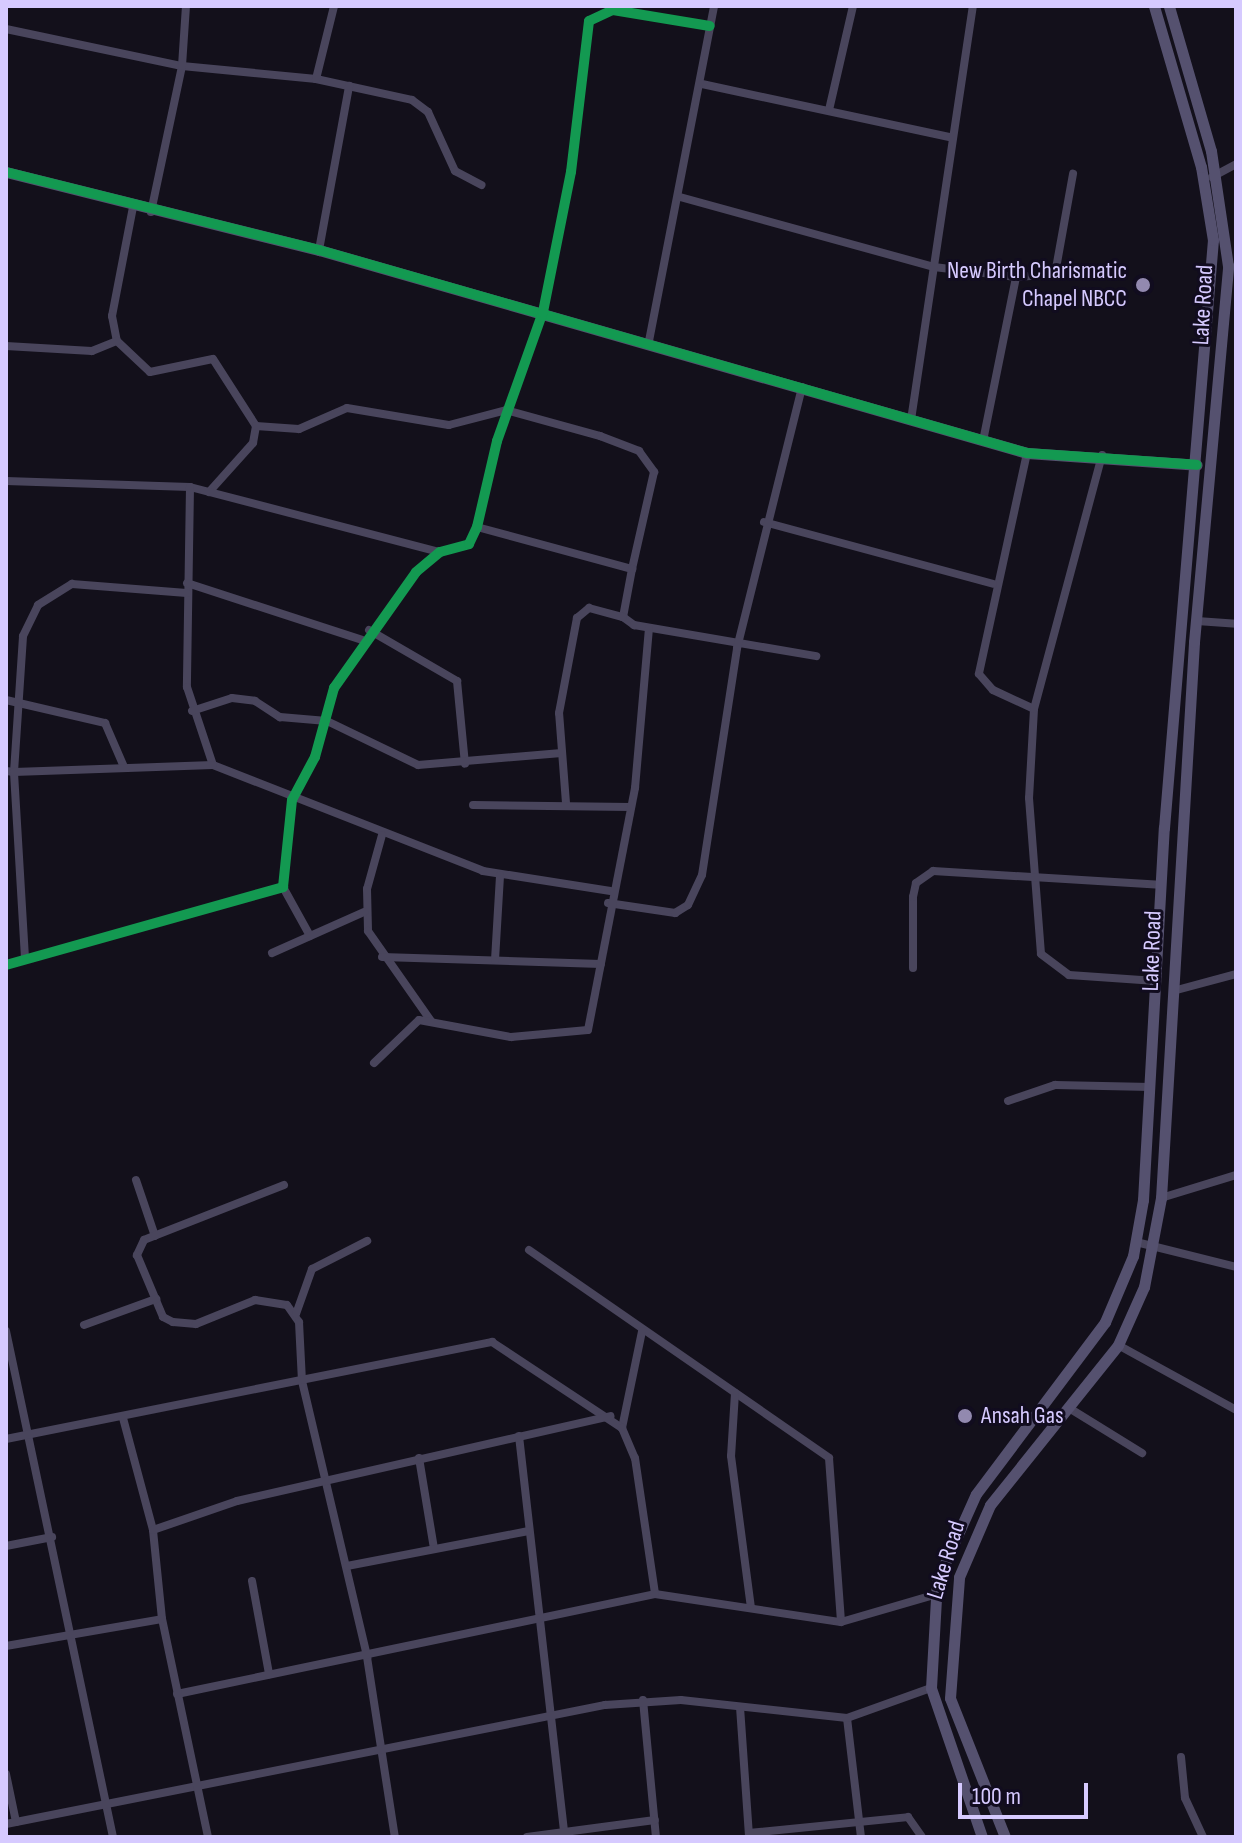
<!DOCTYPE html>
<html>
<head>
<meta charset="utf-8">
<style>
  body { margin:0 }
  #map { position:relative; width:1242px; height:1843px; overflow:hidden; background:#13101b; font-family:"Sofia Sans Condensed",sans-serif }
  div>[style] { position:absolute }
  .street>* { height:8px; margin:-4px; padding:0 4px; transform-origin:4px; border-radius:4px; background:#49455c }
  .secondary>* { height:11px; margin:-5.5px; padding:0 5.5px; transform-origin:5.5px; border-radius:5.5px; background:#55516f }
  .cycleway>* { height:10px; margin:-5px; padding:0 5px; transform-origin:5px; border-radius:5px; background:#139951 }
  .dots>* { width:22px; height:22px; translate:-50% -50%; box-sizing:border-box; border:4px solid #110c1f; border-radius:50% }
  span { translate:-50% -50%; white-space:nowrap; text-align:center; line-height:1.15; -webkit-text-stroke:6px #110c1f; paint-order:stroke }
  .poi-label { font-size:24px; color:#d6caff }
  .right { translate:-100% -50%; text-align:right }
  .left { translate:0 -50%; text-align:left }
  .street-label { font-size:24px; color:#d6caff }
  .frame { position:absolute; inset:0; border:8px solid #d6caff; pointer-events:none }
  .scale { position:absolute; left:958px; top:1783px; width:130px; height:36px; box-sizing:border-box; border:4px solid #d6caff; border-top:0; padding-left:10px; font-size:24px; line-height:28px; white-space:nowrap; color:#d6caff; -webkit-text-stroke:6px #110c1f; paint-order:stroke }
</style>
</head>
<body>
<div id="map">
  <div class="street">
    <i style="left:6px;top:29px;width:180px;rotate:11.9deg"></i>
    <i style="left:182px;top:66px;width:135px;rotate:5.5deg"></i>
    <i style="left:316px;top:79px;width:98px;rotate:12.3deg"></i>
    <i style="left:412px;top:100px;width:20px;rotate:37deg"></i>
    <i style="left:428px;top:112px;width:65px;rotate:65.4deg"></i>
    <i style="left:455px;top:171px;width:30px;rotate:28deg"></i>
    <i style="left:316px;top:79px;width:75px;rotate:-76.1deg"></i>
    <i style="left:702px;top:84px;width:254px;rotate:12.1deg"></i>
    <i style="left:829px;top:110px;width:107px;rotate:-77deg"></i>
    <i style="left:1212px;top:177px;width:27px;rotate:-28deg"></i>
    <i style="left:680px;top:197px;width:263px;rotate:15.4deg"></i>
    <i style="left:934px;top:267px;width:83px;rotate:7deg"></i>
    <i style="left:133px;top:207px;width:111px;rotate:100.9deg"></i>
    <i style="left:112px;top:316px;width:25px;rotate:79deg"></i>
    <i style="left:117px;top:341px;width:45px;rotate:43.2deg"></i>
    <i style="left:150px;top:372px;width:64px;rotate:-11.7deg"></i>
    <i style="left:213px;top:359px;width:80px;rotate:57.3deg"></i>
    <i style="left:256px;top:426px;width:17px;rotate:100deg"></i>
    <i style="left:253px;top:443px;width:66px;rotate:131.9deg"></i>
    <i style="left:151px;top:212px;width:149px;rotate:-78deg"></i>
    <i style="left:182px;top:66px;width:60px;rotate:-86.2deg"></i>
    <i style="left:319px;top:250px;width:167px;rotate:-79.6deg"></i>
    <i style="left:649px;top:341px;width:341px;rotate:-79deg"></i>
    <i style="left:6px;top:346px;width:86px;rotate:3.3deg"></i>
    <i style="left:92px;top:351px;width:27px;rotate:-22deg"></i>
    <i style="left:911px;top:420px;width:419px;rotate:-81.5deg"></i>
    <i style="left:256px;top:426px;width:43px;rotate:4deg"></i>
    <i style="left:299px;top:429px;width:52px;rotate:-23.6deg"></i>
    <i style="left:347px;top:408px;width:103px;rotate:9.5deg"></i>
    <i style="left:449px;top:425px;width:59px;rotate:-14.7deg"></i>
    <i style="left:506px;top:410px;width:98px;rotate:15.5deg"></i>
    <i style="left:600px;top:436px;width:42px;rotate:21deg"></i>
    <i style="left:639px;top:451px;width:26px;rotate:54deg"></i>
    <i style="left:654px;top:472px;width:99px;rotate:102.8deg"></i>
    <i style="left:983px;top:441px;width:167px;rotate:-78.6deg"></i>
    <i style="left:1016px;top:277px;width:39px;rotate:-4deg"></i>
    <i style="left:1055px;top:274px;width:102px;rotate:-79.8deg"></i>
    <i style="left:1027px;top:453px;width:226px;rotate:102.3deg"></i>
    <i style="left:979px;top:674px;width:21px;rotate:49deg"></i>
    <i style="left:993px;top:690px;width:45px;rotate:24.9deg"></i>
    <i style="left:1034px;top:709px;width:89px;rotate:93.2deg"></i>
    <i style="left:1029px;top:798px;width:156px;rotate:85.6deg"></i>
    <i style="left:1041px;top:954px;width:35px;rotate:37deg"></i>
    <i style="left:1069px;top:975px;width:87px;rotate:3.9deg"></i>
    <i style="left:6px;top:481px;width:184px;rotate:1.9deg"></i>
    <i style="left:190px;top:487px;width:258px;rotate:14.6deg"></i>
    <i style="left:190px;top:487px;width:200px;rotate:90.9deg"></i>
    <i style="left:187px;top:687px;width:82px;rotate:71.6deg"></i>
    <i style="left:213px;top:765px;width:290px;rotate:21.4deg"></i>
    <i style="left:483px;top:871px;width:129px;rotate:8.9deg"></i>
    <i style="left:764px;top:522px;width:237px;rotate:15.1deg"></i>
    <i style="left:477px;top:527px;width:161px;rotate:15.2deg"></i>
    <i style="left:632px;top:569px;width:49px;rotate:100.6deg"></i>
    <i style="left:623px;top:617px;width:14px;rotate:36deg"></i>
    <i style="left:634px;top:625px;width:185px;rotate:9.7deg"></i>
    <i style="left:187px;top:583px;width:184px;rotate:18deg"></i>
    <i style="left:1197px;top:621px;width:39px;rotate:4deg"></i>
    <i style="left:369px;top:630px;width:102px;rotate:30.1deg"></i>
    <i style="left:457px;top:681px;width:83px;rotate:84.5deg"></i>
    <i style="left:6px;top:700px;width:102px;rotate:13.1deg"></i>
    <i style="left:105px;top:723px;width:48px;rotate:66.6deg"></i>
    <i style="left:1034px;top:709px;width:263px;rotate:-75deg"></i>
    <i style="left:192px;top:711px;width:42px;rotate:-18deg"></i>
    <i style="left:232px;top:698px;width:23px;rotate:7deg"></i>
    <i style="left:255px;top:701px;width:30px;rotate:33deg"></i>
    <i style="left:280px;top:717px;width:47px;rotate:4.9deg"></i>
    <i style="left:327px;top:721px;width:101px;rotate:25.8deg"></i>
    <i style="left:418px;top:765px;width:144px;rotate:-4.8deg"></i>
    <i style="left:6px;top:771px;width:8px;rotate:7deg"></i>
    <i style="left:14px;top:772px;width:136px;rotate:-86.2deg"></i>
    <i style="left:23px;top:636px;width:34px;rotate:-64deg"></i>
    <i style="left:38px;top:605px;width:40px;rotate:-32deg"></i>
    <i style="left:72px;top:584px;width:115px;rotate:4.5deg"></i>
    <i style="left:566px;top:803px;width:90px;rotate:-94.4deg"></i>
    <i style="left:559px;top:713px;width:97px;rotate:-79.3deg"></i>
    <i style="left:577px;top:618px;width:16px;rotate:-40deg"></i>
    <i style="left:589px;top:608px;width:35px;rotate:15deg"></i>
    <i style="left:473px;top:805px;width:158px;rotate:0.7deg"></i>
    <i style="left:382px;top:835px;width:56px;rotate:105.5deg"></i>
    <i style="left:367px;top:889px;width:42px;rotate:88.6deg"></i>
    <i style="left:368px;top:931px;width:110px;rotate:55deg"></i>
    <i style="left:283px;top:887px;width:56px;rotate:61.1deg"></i>
    <i style="left:608px;top:903px;width:68px;rotate:8.5deg"></i>
    <i style="left:675px;top:913px;width:15px;rotate:-32deg"></i>
    <i style="left:688px;top:905px;width:33px;rotate:-65deg"></i>
    <i style="left:702px;top:875px;width:230px;rotate:-81.2deg"></i>
    <i style="left:737px;top:648px;width:269px;rotate:-76deg"></i>
    <i style="left:272px;top:953px;width:101px;rotate:-24deg"></i>
    <i style="left:382px;top:957px;width:219px;rotate:1.8deg"></i>
    <i style="left:25px;top:958px;width:186px;rotate:-93.4deg"></i>
    <i style="left:14px;top:772px;width:199px;rotate:-2deg"></i>
    <i style="left:495px;top:960px;width:85px;rotate:-86.6deg"></i>
    <i style="left:6px;top:965px;width:288px;rotate:-15.7deg"></i>
    <i style="left:283px;top:887px;width:87px;rotate:-84.1deg"></i>
    <i style="left:292px;top:800px;width:49px;rotate:-61.9deg"></i>
    <i style="left:315px;top:757px;width:72px;rotate:-74.6deg"></i>
    <i style="left:334px;top:688px;width:142px;rotate:-54.7deg"></i>
    <i style="left:416px;top:572px;width:31px;rotate:-40deg"></i>
    <i style="left:440px;top:552px;width:30px;rotate:-15deg"></i>
    <i style="left:469px;top:544px;width:19px;rotate:-65deg"></i>
    <i style="left:477px;top:527px;width:88px;rotate:-76.9deg"></i>
    <i style="left:497px;top:441px;width:137px;rotate:-70.4deg"></i>
    <i style="left:543px;top:312px;width:143px;rotate:-78.7deg"></i>
    <i style="left:571px;top:172px;width:152px;rotate:-83.2deg"></i>
    <i style="left:589px;top:21px;width:26px;rotate:-25deg"></i>
    <i style="left:613px;top:10px;width:98px;rotate:9.4deg"></i>
    <i style="left:913px;top:968px;width:71px;rotate:-90deg"></i>
    <i style="left:913px;top:897px;width:14px;rotate:-78deg"></i>
    <i style="left:916px;top:883px;width:21px;rotate:-35deg"></i>
    <i style="left:933px;top:871px;width:227px;rotate:3.5deg"></i>
    <i style="left:1173px;top:991px;width:65px;rotate:-15.1deg"></i>
    <i style="left:374px;top:1063px;width:62px;rotate:-43.7deg"></i>
    <i style="left:419px;top:1020px;width:94px;rotate:10.5deg"></i>
    <i style="left:511px;top:1037px;width:77px;rotate:-5.2deg"></i>
    <i style="left:588px;top:1030px;width:247px;rotate:-79deg"></i>
    <i style="left:635px;top:788px;width:160px;rotate:-85deg"></i>
    <i style="left:1008px;top:1101px;width:50px;rotate:-18.8deg"></i>
    <i style="left:1055px;top:1085px;width:96px;rotate:1.2deg"></i>
    <i style="left:136px;top:1180px;width:59px;rotate:71.3deg"></i>
    <i style="left:284px;top:1185px;width:150px;rotate:158.6deg"></i>
    <i style="left:144px;top:1240px;width:17px;rotate:115deg"></i>
    <i style="left:137px;top:1255px;width:67px;rotate:67.2deg"></i>
    <i style="left:163px;top:1317px;width:11px;rotate:27deg"></i>
    <i style="left:173px;top:1322px;width:23px;rotate:5deg"></i>
    <i style="left:196px;top:1324px;width:64px;rotate:-22.1deg"></i>
    <i style="left:255px;top:1300px;width:32px;rotate:9deg"></i>
    <i style="left:287px;top:1305px;width:21px;rotate:55deg"></i>
    <i style="left:299px;top:1322px;width:59px;rotate:87.1deg"></i>
    <i style="left:302px;top:1381px;width:284px;rotate:76.7deg"></i>
    <i style="left:367px;top:1657px;width:182px;rotate:81.2deg"></i>
    <i style="left:1161px;top:1198px;width:78px;rotate:-17deg"></i>
    <i style="left:1136px;top:1242px;width:103px;rotate:14deg"></i>
    <i style="left:529px;top:1250px;width:365px;rotate:34.7deg"></i>
    <i style="left:829px;top:1458px;width:164px;rotate:85.8deg"></i>
    <i style="left:296px;top:1314px;width:48px;rotate:-70.4deg"></i>
    <i style="left:312px;top:1269px;width:62px;rotate:-27deg"></i>
    <i style="left:84px;top:1325px;width:77px;rotate:-19.9deg"></i>
    <i style="left:6px;top:1331px;width:517px;rotate:78.06deg"></i>
    <i style="left:1118px;top:1345px;width:135px;rotate:28.8deg"></i>
    <i style="left:735px;top:1393px;width:63px;rotate:93.6deg"></i>
    <i style="left:731px;top:1456px;width:152px;rotate:82.5deg"></i>
    <i style="left:1069px;top:1408px;width:86px;rotate:31.7deg"></i>
    <i style="left:123px;top:1418px;width:116px;rotate:75deg"></i>
    <i style="left:622px;top:1428px;width:99px;rotate:-78.3deg"></i>
    <i style="left:519px;top:1436px;width:404px;rotate:83.5deg"></i>
    <i style="left:6px;top:1439px;width:496px;rotate:-11.3deg"></i>
    <i style="left:492px;top:1342px;width:156px;rotate:33.5deg"></i>
    <i style="left:622px;top:1428px;width:33px;rotate:67deg"></i>
    <i style="left:635px;top:1458px;width:137px;rotate:81.6deg"></i>
    <i style="left:655px;top:1594px;width:188px;rotate:8.6deg"></i>
    <i style="left:841px;top:1622px;width:97px;rotate:-16.2deg"></i>
    <i style="left:419px;top:1458px;width:92px;rotate:80.6deg"></i>
    <i style="left:6px;top:1546px;width:47px;rotate:-11.1deg"></i>
    <i style="left:347px;top:1566px;width:185px;rotate:-10.9deg"></i>
    <i style="left:252px;top:1581px;width:95px;rotate:79.6deg"></i>
    <i style="left:6px;top:1646px;width:158px;rotate:-9.8deg"></i>
    <i style="left:177px;top:1694px;width:488px;rotate:-11.8deg"></i>
    <i style="left:643px;top:1700px;width:138px;rotate:84.6deg"></i>
    <i style="left:740px;top:1707px;width:130px;rotate:86deg"></i>
    <i style="left:847px;top:1718px;width:120px;rotate:83.3deg"></i>
    <i style="left:1181px;top:1757px;width:41px;rotate:84.4deg"></i>
    <i style="left:1185px;top:1798px;width:43px;rotate:65.2deg"></i>
    <i style="left:6px;top:1774px;width:49px;rotate:78.2deg"></i>
    <i style="left:6px;top:1824px;width:611px;rotate:-11.24deg"></i>
    <i style="left:605px;top:1705px;width:76px;rotate:-3.8deg"></i>
    <i style="left:681px;top:1700px;width:167px;rotate:6.2deg"></i>
    <i style="left:847px;top:1718px;width:89px;rotate:-19.7deg"></i>
    <i style="left:749px;top:1833px;width:160px;rotate:-5.7deg"></i>
    <i style="left:908px;top:1817px;width:24px;rotate:55deg"></i>
    <i style="left:208px;top:1837px;width:223px;rotate:-101.9deg"></i>
    <i style="left:162px;top:1619px;width:89px;rotate:-95.8deg"></i>
    <i style="left:153px;top:1530px;width:89px;rotate:-19deg"></i>
    <i style="left:237px;top:1501px;width:383px;rotate:-12.8deg"></i>
    <i style="left:527px;top:1837px;width:129px;rotate:-7.6deg"></i>
  </div>
  <div class="secondary">
    <i style="left:6px;top:172px;width:323px;rotate:14deg"></i>
    <i style="left:319px;top:250px;width:737px;rotate:16deg"></i>
    <i style="left:1027px;top:453px;width:170px;rotate:4deg"></i>
    <i style="left:982px;top:1837px;width:157px;rotate:-108.9deg"></i>
    <i style="left:931px;top:1688px;width:107px;rotate:-86.8deg"></i>
    <i style="left:937px;top:1581px;width:95px;rotate:-65.9deg"></i>
    <i style="left:976px;top:1494px;width:215px;rotate:-53.1deg"></i>
    <i style="left:1105px;top:1322px;width:72px;rotate:-67deg"></i>
    <i style="left:1133px;top:1256px;width:57px;rotate:-79.9deg"></i>
    <i style="left:1143px;top:1200px;width:373px;rotate:-86.8deg"></i>
    <i style="left:1164px;top:828px;width:590px;rotate:-85.24deg"></i>
    <i style="left:1213px;top:240px;width:74px;rotate:-99.3deg"></i>
    <i style="left:1201px;top:167px;width:168px;rotate:-106.3deg"></i>
    <i style="left:1005px;top:1837px;width:149px;rotate:-111.6deg"></i>
    <i style="left:950px;top:1698px;width:121px;rotate:-85.7deg"></i>
    <i style="left:959px;top:1577px;width:78px;rotate:-66.7deg"></i>
    <i style="left:990px;top:1505px;width:205px;rotate:-51.3deg"></i>
    <i style="left:1118px;top:1345px;width:64px;rotate:-65.9deg"></i>
    <i style="left:1144px;top:1287px;width:91px;rotate:-79.2deg"></i>
    <i style="left:1161px;top:1198px;width:557px;rotate:-86.6deg"></i>
    <i style="left:1194px;top:642px;width:378px;rotate:-84.8deg"></i>
    <i style="left:1228px;top:266px;width:116px;rotate:-98.4deg"></i>
    <i style="left:1211px;top:151px;width:151px;rotate:-106.2deg"></i>
  </div>
  <div class="cycleway">
    <i style="left:6px;top:172px;width:323px;rotate:14deg"></i>
    <i style="left:319px;top:250px;width:737px;rotate:16deg"></i>
    <i style="left:1027px;top:453px;width:170px;rotate:4deg"></i>
    <i style="left:6px;top:965px;width:288px;rotate:-15.7deg"></i>
    <i style="left:283px;top:887px;width:87px;rotate:-84.1deg"></i>
    <i style="left:292px;top:800px;width:49px;rotate:-61.9deg"></i>
    <i style="left:315px;top:757px;width:72px;rotate:-74.6deg"></i>
    <i style="left:334px;top:688px;width:142px;rotate:-54.7deg"></i>
    <i style="left:416px;top:572px;width:31px;rotate:-40deg"></i>
    <i style="left:440px;top:552px;width:30px;rotate:-15deg"></i>
    <i style="left:469px;top:544px;width:19px;rotate:-65deg"></i>
    <i style="left:477px;top:527px;width:88px;rotate:-76.9deg"></i>
    <i style="left:497px;top:441px;width:137px;rotate:-70.4deg"></i>
    <i style="left:543px;top:312px;width:143px;rotate:-78.7deg"></i>
    <i style="left:571px;top:172px;width:152px;rotate:-83.2deg"></i>
    <i style="left:589px;top:21px;width:26px;rotate:-25deg"></i>
    <i style="left:613px;top:10px;width:98px;rotate:9.4deg"></i>
  </div>
  <div class="dots">
    <i style="left:1143px;top:285px;background:#9289af"></i>
    <i style="left:965px;top:1416px;background:#9289af"></i>
  </div>
  <div class="poi-label">
    <span class="right" style="left:1127px;top:285px">New Birth Charismatic<br>Chapel NBCC</span>
    <span class="left" style="left:981px;top:1416px">Ansah Gas</span>
  </div>
  <div class="street-label">
    <span style="left:1203px;top:305px;rotate:-87deg">Lake Road</span>
    <span style="left:1152px;top:951px;rotate:-88deg">Lake Road</span>
    <span style="left:946px;top:1560px;rotate:-73deg">Lake Road</span>
  </div>
  <div class="frame"></div>
  <div class="scale">100 m</div>
</div>
</body>
</html>
